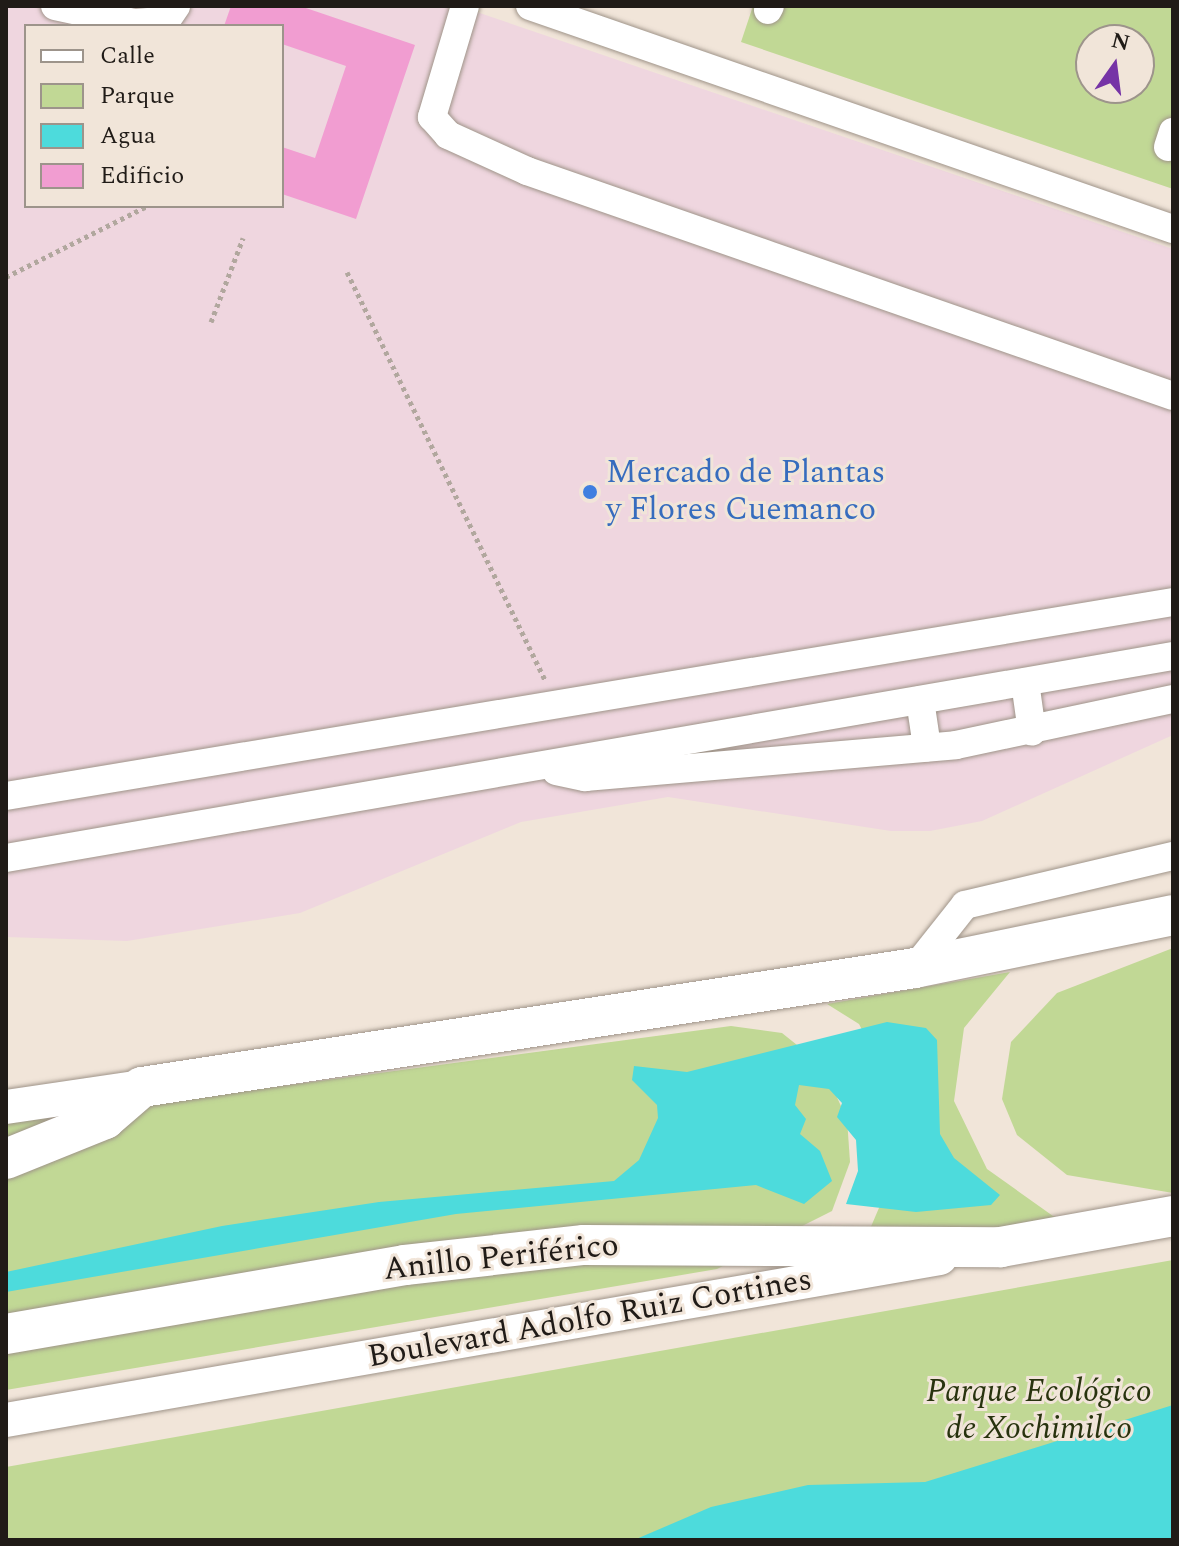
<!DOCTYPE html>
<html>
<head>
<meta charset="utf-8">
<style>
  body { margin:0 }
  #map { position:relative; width:1179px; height:1546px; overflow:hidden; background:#f1e5d9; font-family:Spectral,serif }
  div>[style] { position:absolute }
  .commercial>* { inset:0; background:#efd6df }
  .green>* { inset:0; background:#c1d895 }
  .water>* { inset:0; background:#4ddbdc }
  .building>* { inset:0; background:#f19dd1 }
  .path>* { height:5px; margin-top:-2.5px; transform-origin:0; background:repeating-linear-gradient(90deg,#b1a79e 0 4px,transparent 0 8px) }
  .roads { filter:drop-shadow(0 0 2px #9f9489) drop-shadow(0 0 2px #9f9489) }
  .minor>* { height:28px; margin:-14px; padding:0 14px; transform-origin:14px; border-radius:14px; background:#fff }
  .major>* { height:34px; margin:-17px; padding:0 17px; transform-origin:17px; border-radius:17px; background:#fff }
  .highway>* { height:40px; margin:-20px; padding:0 20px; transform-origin:20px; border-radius:20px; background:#fff }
  .dots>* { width:22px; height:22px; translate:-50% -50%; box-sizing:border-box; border:4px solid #f1e5d9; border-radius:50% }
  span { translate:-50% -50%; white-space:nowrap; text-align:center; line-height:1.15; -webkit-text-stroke:6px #f1e5d9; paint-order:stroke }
  .shop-label { font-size:32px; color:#366cbe }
  .left { translate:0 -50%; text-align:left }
  .street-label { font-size:32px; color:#201b17 }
  .park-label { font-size:32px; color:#28330e; font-style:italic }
  .frame { position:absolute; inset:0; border:8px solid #201b17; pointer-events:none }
  .legend { position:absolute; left:24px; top:24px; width:260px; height:184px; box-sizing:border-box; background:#f1e5d9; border:2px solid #9d948b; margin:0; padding:10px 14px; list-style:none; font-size:24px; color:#201b17 }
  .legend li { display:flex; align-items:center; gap:16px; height:40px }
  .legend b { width:40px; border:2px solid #9d948b }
  .north { position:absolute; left:1075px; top:24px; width:80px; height:80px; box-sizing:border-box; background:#f1e5d9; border:2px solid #9d948b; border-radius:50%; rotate:14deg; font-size:22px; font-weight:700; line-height:32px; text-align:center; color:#201b17 }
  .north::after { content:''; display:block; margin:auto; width:28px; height:36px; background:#7633a6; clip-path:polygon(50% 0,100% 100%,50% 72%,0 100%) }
</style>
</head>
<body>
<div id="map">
  <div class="commercial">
    <i style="clip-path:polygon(evenodd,6px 6px,459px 6px,1173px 249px,1173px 735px,982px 821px,930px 831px,891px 831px,668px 797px,521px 822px,300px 913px,127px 941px,6px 937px,6px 6px,26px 26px,282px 26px,282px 206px,26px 206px,26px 26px)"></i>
  </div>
  <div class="green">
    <i style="clip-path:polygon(evenodd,753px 6px,1173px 6px,1173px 189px,741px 42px,753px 6px,1091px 40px,1139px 40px,1139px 88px,1091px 88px,1091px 40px)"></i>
    <i style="clip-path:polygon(1173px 948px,1173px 1193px,1067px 1175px,1017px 1135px,1002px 1099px,1011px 1042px,1057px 993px)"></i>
    <i style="clip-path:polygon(1010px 972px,964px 1028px,954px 1101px,987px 1169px,1053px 1216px,1095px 1228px,864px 1243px,899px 1161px,891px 1086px,859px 1024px,827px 1004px)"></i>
    <i style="clip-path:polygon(731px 1026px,782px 1033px,822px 1065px,847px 1119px,850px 1162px,832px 1211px,717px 1269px,6px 1390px,6px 1123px)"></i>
    <i style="clip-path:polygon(1173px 1260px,1173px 1540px,6px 1540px,6px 1467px)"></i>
  </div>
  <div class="water">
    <i style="clip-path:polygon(887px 1022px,926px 1028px,937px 1040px,940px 1134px,954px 1158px,1000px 1195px,991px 1205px,916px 1212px,846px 1204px,858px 1171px,856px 1140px,837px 1117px,842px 1103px,829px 1089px,799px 1085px,795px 1105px,806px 1119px,800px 1134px,820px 1151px,832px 1181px,804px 1204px,756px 1185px,456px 1214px,6px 1292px,6px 1272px,222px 1226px,379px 1202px,614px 1181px,639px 1160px,658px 1118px,657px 1105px,632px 1080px,634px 1066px,687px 1072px)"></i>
    <i style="clip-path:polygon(1173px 1405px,1173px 1540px,634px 1540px,711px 1507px,808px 1485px,925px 1482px)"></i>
  </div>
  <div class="building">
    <i style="clip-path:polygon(231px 6px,300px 6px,415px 45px,356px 219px,282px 194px,282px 147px,315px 158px,346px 66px,282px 44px,282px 26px,224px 26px)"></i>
  </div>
  <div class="path">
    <i style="left:347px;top:272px;width:455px;rotate:64.1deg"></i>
    <i style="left:6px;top:277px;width:158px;rotate:-26.7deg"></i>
    <i style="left:211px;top:322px;width:90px;rotate:-69.1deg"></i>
  </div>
  <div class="roads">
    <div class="minor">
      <i style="left:55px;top:6px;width:81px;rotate:12.1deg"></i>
      <i style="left:134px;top:23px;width:32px;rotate:-4deg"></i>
      <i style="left:166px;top:21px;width:18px;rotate:-56deg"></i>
      <i style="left:465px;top:6px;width:116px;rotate:106.6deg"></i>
      <i style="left:432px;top:117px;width:24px;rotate:48deg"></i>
      <i style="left:448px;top:135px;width:87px;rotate:24.5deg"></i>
      <i style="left:527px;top:171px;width:684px;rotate:19.2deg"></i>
      <i style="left:530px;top:6px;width:681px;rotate:19.13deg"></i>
      <i style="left:768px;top:10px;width:4px;rotate:-63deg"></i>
      <i style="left:1168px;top:147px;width:16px;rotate:-72deg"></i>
      <i style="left:1025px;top:682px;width:50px;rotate:82deg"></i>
      <i style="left:920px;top:700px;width:48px;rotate:81.5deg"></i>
      <i style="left:556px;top:771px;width:30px;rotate:12deg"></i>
      <i style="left:585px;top:777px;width:372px;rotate:-4.9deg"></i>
      <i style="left:956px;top:745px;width:222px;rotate:-12deg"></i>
      <i style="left:6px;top:796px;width:1183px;rotate:-9.44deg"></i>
      <i style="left:6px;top:858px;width:1184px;rotate:-9.82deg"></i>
      <i style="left:915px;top:968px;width:80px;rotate:-51.6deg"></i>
      <i style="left:965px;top:905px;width:214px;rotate:-13.3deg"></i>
    </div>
    <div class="major">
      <i style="left:6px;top:1107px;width:137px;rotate:-8.4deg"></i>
      <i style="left:6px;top:1420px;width:948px;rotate:-9.84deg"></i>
    </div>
    <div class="highway">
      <i style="left:6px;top:1159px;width:107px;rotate:-22deg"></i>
      <i style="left:105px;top:1119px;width:49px;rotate:-40.9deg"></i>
      <i style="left:142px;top:1087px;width:782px;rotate:-8.75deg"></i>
      <i style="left:915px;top:968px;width:263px;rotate:-11.6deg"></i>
      <i style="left:6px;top:1334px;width:405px;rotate:-9.8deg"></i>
      <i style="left:405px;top:1265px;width:180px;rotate:-6.4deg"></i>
      <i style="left:584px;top:1245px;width:417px;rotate:0.3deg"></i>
      <i style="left:1001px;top:1247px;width:175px;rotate:-10.2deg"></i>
    </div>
  </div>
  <div class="dots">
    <i style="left:590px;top:492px;background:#3f7fe0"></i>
  </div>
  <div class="shop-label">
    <span class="left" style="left:606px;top:492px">Mercado de Plantas<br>y Flores Cuemanco</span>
  </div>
  <div class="street-label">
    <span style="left:501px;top:1258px;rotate:-6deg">Anillo Periférico</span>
    <span style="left:590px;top:1319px;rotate:-10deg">Boulevard Adolfo Ruiz Cortines</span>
  </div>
  <div class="park-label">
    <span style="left:1039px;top:1411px">Parque Ecológico<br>de Xochimilco</span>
  </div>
  <div class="frame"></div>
  <ul class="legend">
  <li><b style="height:10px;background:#fff"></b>Calle</li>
  <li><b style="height:22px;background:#c1d895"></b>Parque</li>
  <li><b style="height:22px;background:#4ddbdc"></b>Agua</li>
  <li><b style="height:22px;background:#f19dd1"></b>Edificio</li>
  </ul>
  <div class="north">N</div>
</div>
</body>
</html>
